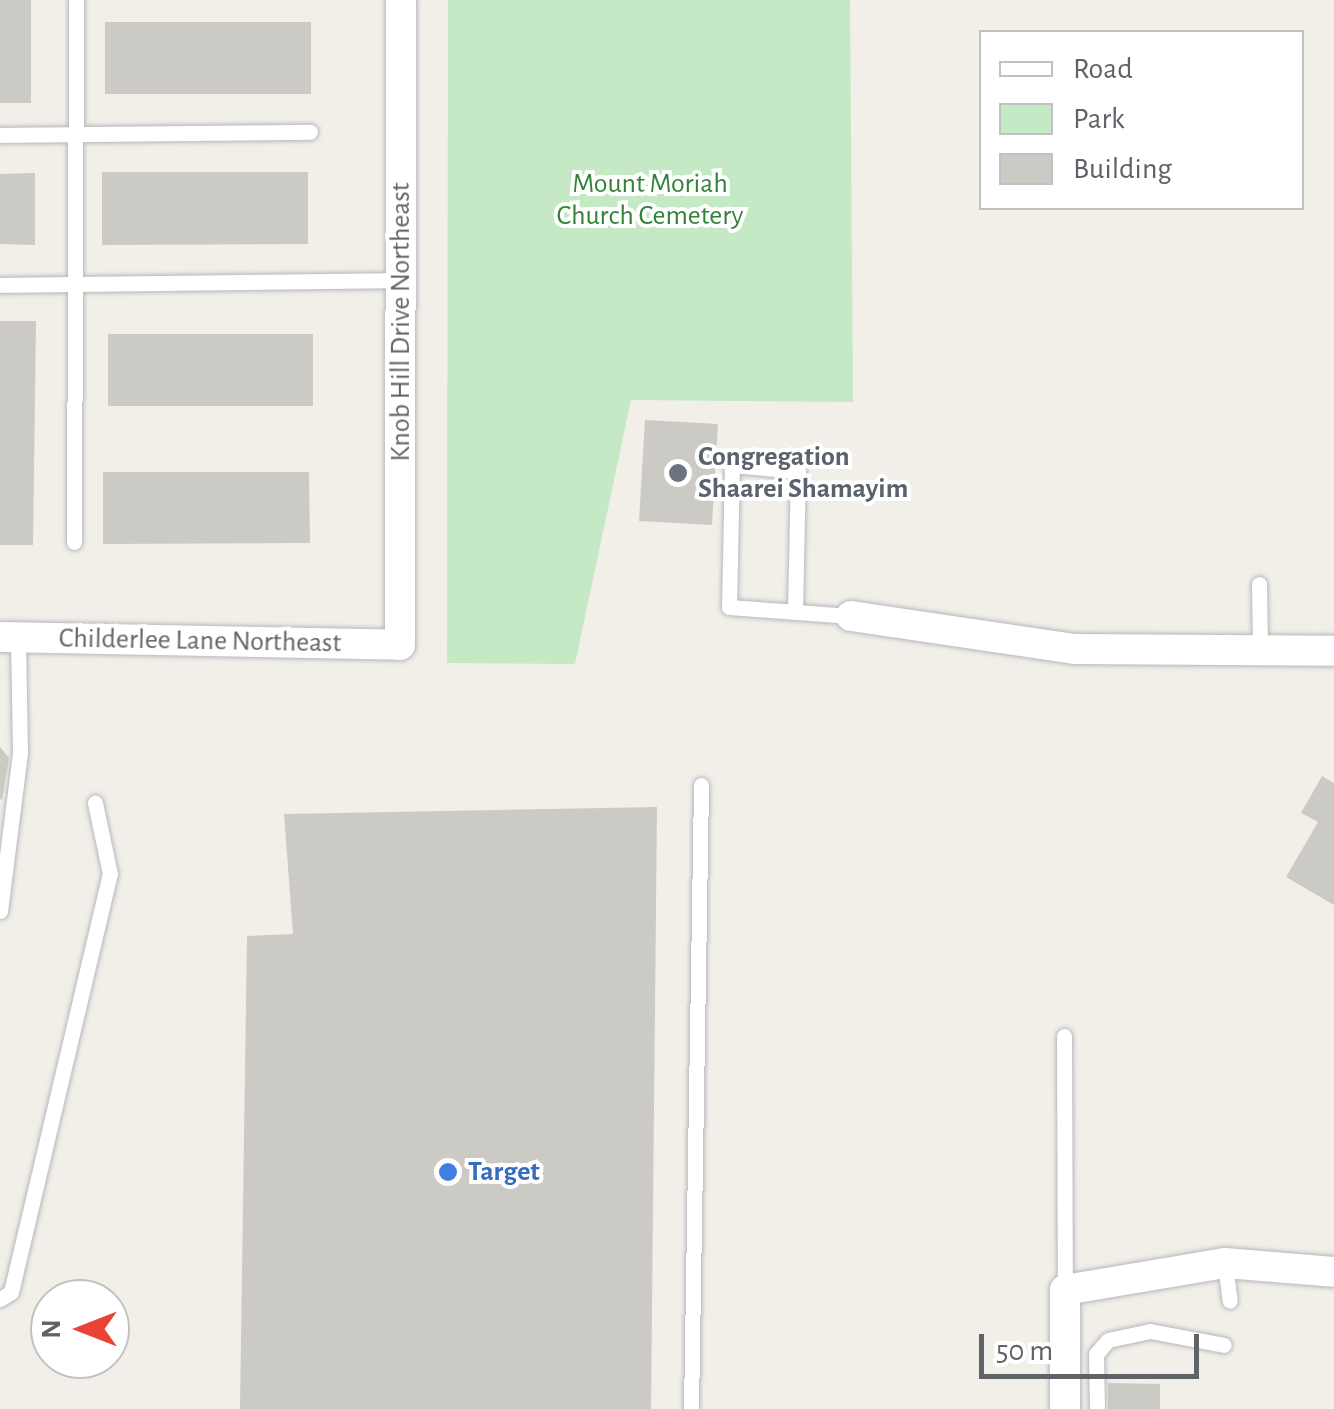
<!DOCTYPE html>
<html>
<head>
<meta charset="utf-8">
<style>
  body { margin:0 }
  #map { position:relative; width:1334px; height:1409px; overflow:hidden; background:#f1efe8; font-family:"Alegreya Sans",sans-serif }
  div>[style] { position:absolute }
  .green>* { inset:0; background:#c5e8c5 }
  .building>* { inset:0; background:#cccac5 }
  .roads { filter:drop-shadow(0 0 2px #b5b8bc) drop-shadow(0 0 2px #b5b8bc) }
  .lane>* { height:15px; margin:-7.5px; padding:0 7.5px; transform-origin:7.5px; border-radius:7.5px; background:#fff }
  .street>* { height:30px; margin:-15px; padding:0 15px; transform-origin:15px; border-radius:15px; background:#fff }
  .dots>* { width:28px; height:28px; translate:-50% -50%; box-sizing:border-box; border:5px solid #fff; border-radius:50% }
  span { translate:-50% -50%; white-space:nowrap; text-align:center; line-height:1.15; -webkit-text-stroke:8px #fff; paint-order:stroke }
  .park-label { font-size:28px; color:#348238 }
  .street-label { font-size:28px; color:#5f6368 }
  .worship-label { font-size:28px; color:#5b616d; font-weight:700 }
  .left { translate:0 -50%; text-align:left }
  .shop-label { font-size:28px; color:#366cbe; font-weight:700 }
  .legend { position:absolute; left:979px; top:30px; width:325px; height:180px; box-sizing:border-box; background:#fff; border:2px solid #bfc1c3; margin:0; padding:12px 18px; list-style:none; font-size:30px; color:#5f6368 }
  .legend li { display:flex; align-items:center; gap:20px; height:50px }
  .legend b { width:50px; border:2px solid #bfc1c3 }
  .north { position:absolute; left:30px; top:1279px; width:100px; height:100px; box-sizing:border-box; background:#fff; border:2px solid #bfc1c3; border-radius:50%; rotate:270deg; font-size:28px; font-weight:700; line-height:40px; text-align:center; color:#5f6368 }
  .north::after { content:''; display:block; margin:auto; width:35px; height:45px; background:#ea4335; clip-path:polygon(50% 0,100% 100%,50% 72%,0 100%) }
  .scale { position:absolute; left:979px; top:1334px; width:220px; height:45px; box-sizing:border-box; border:5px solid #5f6368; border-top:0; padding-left:12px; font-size:30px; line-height:35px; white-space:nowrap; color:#5f6368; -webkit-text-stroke:8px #fff; paint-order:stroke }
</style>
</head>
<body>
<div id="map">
  <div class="green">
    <i style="clip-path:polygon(448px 0,850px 0,853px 402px,631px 400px,575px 664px,447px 663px)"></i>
  </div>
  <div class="building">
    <i style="clip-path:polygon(0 0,31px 0,31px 103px,0 103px)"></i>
    <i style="clip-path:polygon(105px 22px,311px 22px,311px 94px,105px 94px)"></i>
    <i style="clip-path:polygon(102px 172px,308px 172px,308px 244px,102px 245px)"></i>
    <i style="clip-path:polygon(35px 173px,35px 245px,0 244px,0 174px)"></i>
    <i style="clip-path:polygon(0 321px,36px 321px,33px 545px,0 545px)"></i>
    <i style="clip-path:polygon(108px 334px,313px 334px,313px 406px,108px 406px)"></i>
    <i style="clip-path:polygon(645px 420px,718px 424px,712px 525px,639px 521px)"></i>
    <i style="clip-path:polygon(103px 472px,309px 472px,310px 543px,103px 544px)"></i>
    <i style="clip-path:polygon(0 747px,9px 758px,2px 800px,0 799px)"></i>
    <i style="clip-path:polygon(1322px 776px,1334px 783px,1334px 905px,1286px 877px,1318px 822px,1301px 813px)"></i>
    <i style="clip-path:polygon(657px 807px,651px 1409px,240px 1409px,247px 936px,293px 934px,284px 814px)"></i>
    <i style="clip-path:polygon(1108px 1383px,1160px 1384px,1160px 1409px,1108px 1409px)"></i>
  </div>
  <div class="roads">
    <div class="lane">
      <i style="left:0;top:135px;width:310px;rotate:-0.6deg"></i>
      <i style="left:0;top:285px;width:401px;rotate:-0.7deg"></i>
      <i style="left:74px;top:542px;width:542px;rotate:-89.79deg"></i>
      <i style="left:1259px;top:584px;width:67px;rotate:89.1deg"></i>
      <i style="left:795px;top:612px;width:141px;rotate:-88.8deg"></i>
      <i style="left:798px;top:471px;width:66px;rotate:-174.8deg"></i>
      <i style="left:732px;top:465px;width:142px;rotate:91.2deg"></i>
      <i style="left:729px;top:607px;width:122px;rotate:4.2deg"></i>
      <i style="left:0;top:911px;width:160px;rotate:-82.8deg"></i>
      <i style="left:20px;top:752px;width:115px;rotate:-91deg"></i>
      <i style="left:1064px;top:1036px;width:254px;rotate:89.8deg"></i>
      <i style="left:1225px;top:1263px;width:38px;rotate:83deg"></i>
      <i style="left:0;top:1299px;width:13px;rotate:-32deg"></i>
      <i style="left:11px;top:1292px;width:430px;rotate:-76.7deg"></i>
      <i style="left:110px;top:874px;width:73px;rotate:-101.9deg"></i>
      <i style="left:691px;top:1409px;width:624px;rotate:-89.08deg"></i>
      <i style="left:1097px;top:1409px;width:55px;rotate:-91deg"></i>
      <i style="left:1096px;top:1354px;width:18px;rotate:-49deg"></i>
      <i style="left:1108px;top:1340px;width:43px;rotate:-12.1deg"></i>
      <i style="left:1150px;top:1331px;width:75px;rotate:10.7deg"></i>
    </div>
    <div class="street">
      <i style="left:851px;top:616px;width:226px;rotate:8.4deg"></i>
      <i style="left:1075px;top:649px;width:259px;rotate:0.4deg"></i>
      <i style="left:0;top:637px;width:400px;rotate:1.1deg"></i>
      <i style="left:400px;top:645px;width:645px;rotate:-89.91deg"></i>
      <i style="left:1065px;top:1409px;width:119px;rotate:-90deg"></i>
      <i style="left:1065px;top:1290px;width:162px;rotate:-9.6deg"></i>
      <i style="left:1225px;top:1263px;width:109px;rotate:4.7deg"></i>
    </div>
  </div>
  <div class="dots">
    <i style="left:678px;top:473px;background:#6b7280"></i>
    <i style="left:448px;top:1172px;background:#3f7fe0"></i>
  </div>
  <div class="park-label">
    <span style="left:650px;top:200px">Mount Moriah<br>Church Cemetery</span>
  </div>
  <div class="street-label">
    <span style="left:401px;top:322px;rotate:-90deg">Knob Hill Drive Northeast</span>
    <span style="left:200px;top:641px;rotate:1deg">Childerlee Lane Northeast</span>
  </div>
  <div class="worship-label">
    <span class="left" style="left:698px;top:473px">Congregation<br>Shaarei Shamayim</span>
  </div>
  <div class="shop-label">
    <span class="left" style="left:468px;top:1172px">Target</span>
  </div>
  <ul class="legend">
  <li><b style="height:12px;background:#fff"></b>Road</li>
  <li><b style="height:28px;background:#c5e8c5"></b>Park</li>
  <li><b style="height:28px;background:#cccac5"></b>Building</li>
  </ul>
  <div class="north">N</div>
  <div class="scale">50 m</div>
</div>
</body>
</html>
